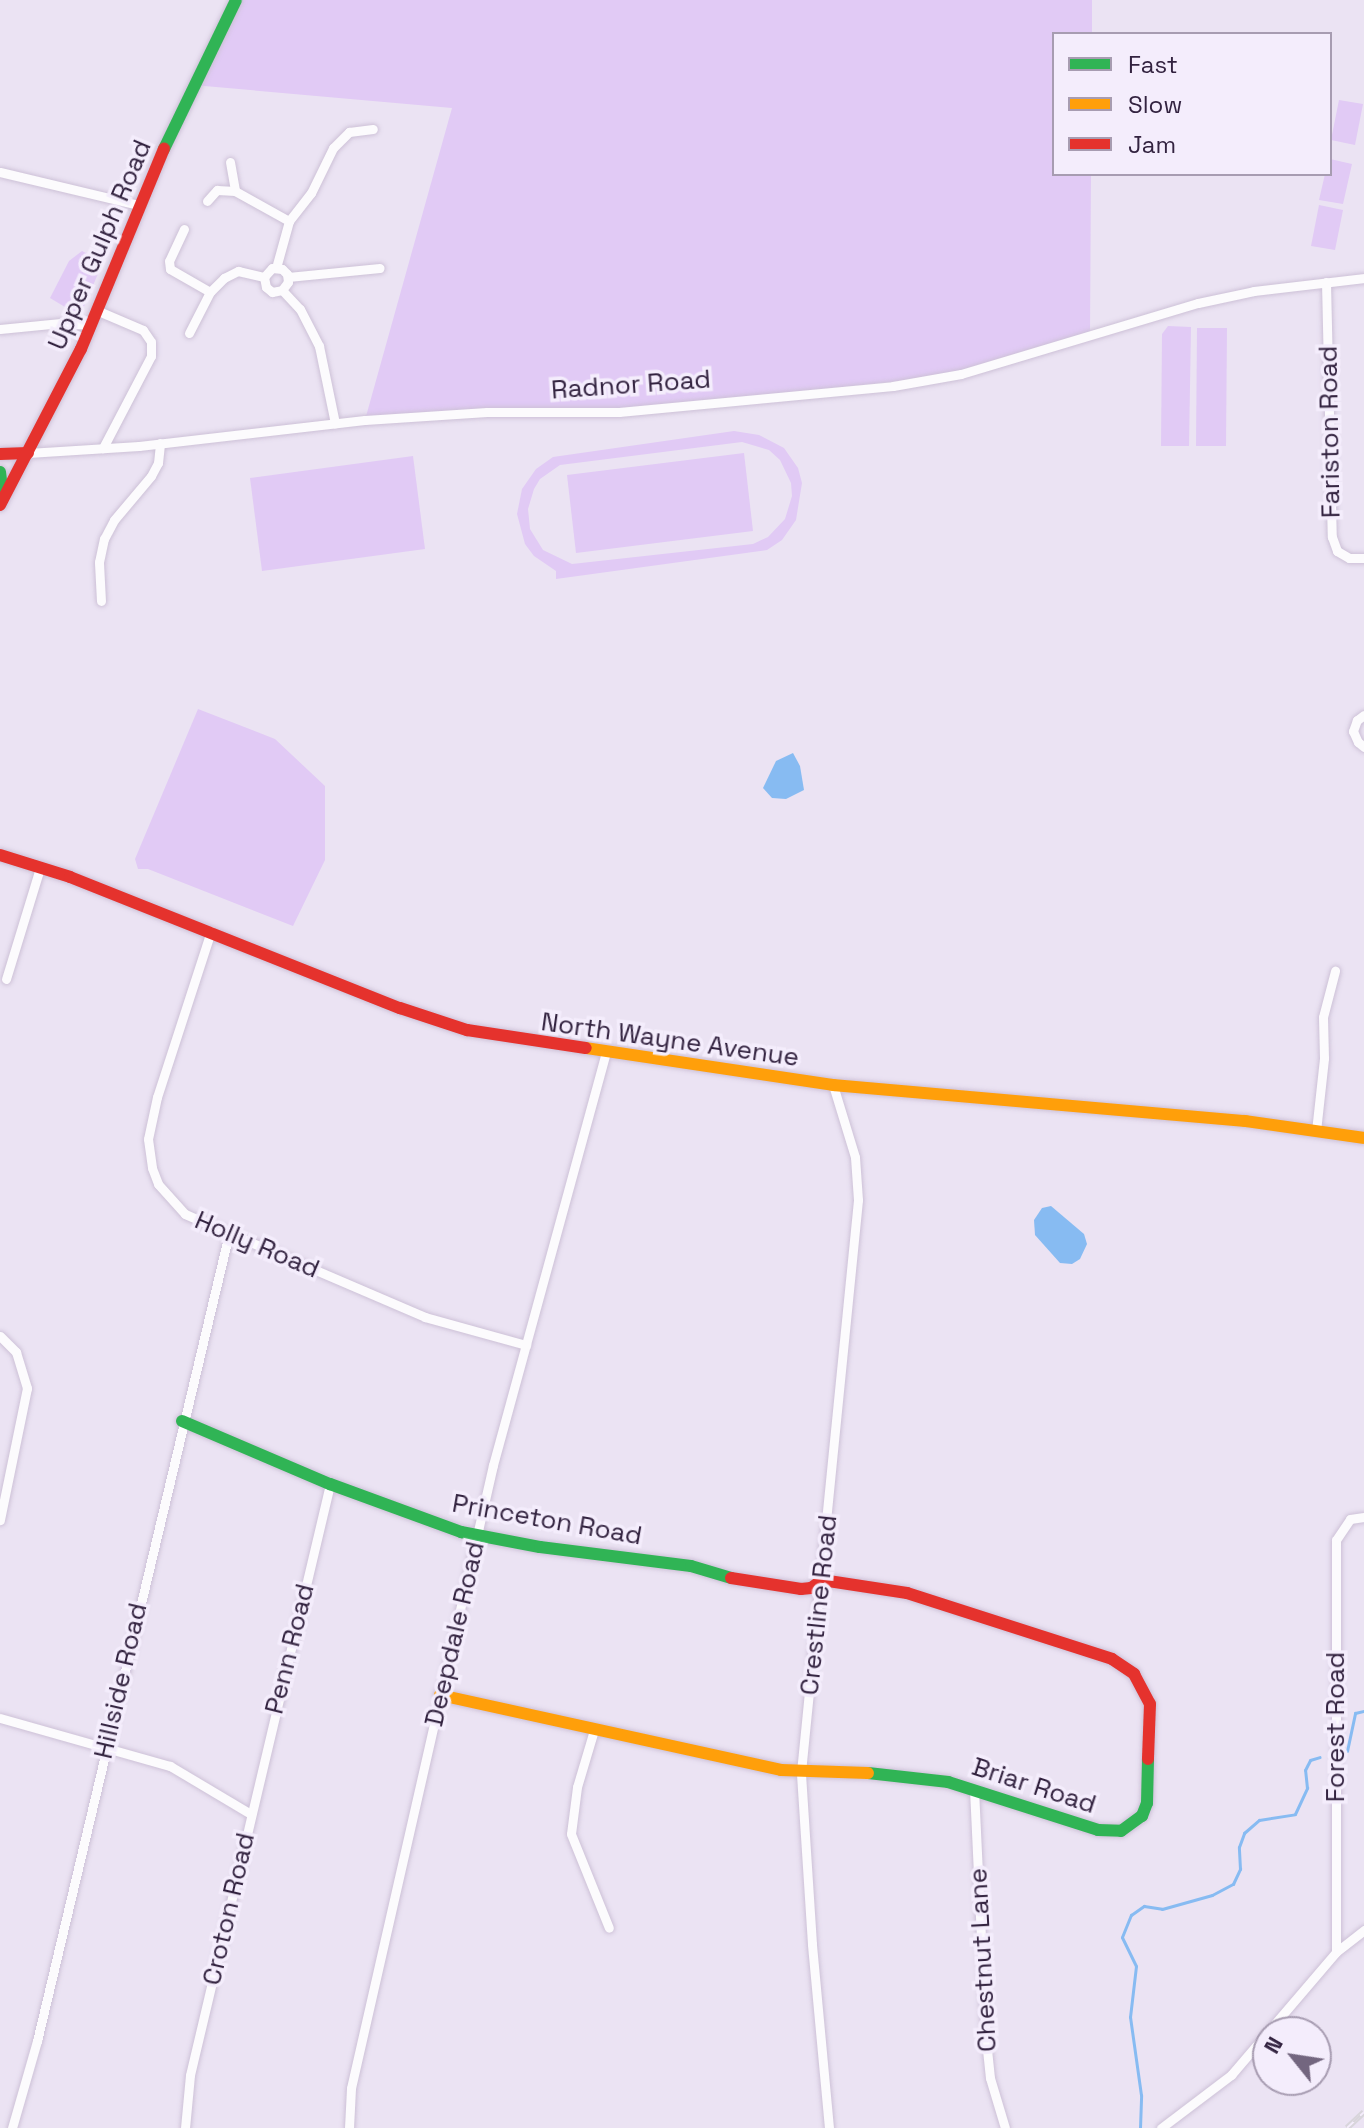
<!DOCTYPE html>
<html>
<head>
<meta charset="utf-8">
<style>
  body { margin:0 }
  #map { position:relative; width:1364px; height:2128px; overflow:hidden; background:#ebe3f3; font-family:"Space Grotesk",sans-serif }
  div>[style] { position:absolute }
  .green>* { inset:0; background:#e1caf5 }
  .water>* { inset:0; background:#87bbf2 }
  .stream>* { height:3px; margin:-1.5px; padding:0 1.5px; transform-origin:1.5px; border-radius:1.5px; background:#87bbf2 }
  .roads { filter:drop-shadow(0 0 2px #cdc1d7) drop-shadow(0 0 2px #cdc1d7) }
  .street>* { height:9px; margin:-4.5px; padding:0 4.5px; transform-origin:4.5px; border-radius:4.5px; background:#fcfbfd }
  .fast>* { height:12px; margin:-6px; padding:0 6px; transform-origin:6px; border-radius:6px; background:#30b455 }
  .slow>* { height:12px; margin:-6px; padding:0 6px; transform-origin:6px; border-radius:6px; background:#ff9f0a }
  .jam>* { height:12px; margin:-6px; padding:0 6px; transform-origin:6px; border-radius:6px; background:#e5322d }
  .rail>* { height:6px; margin-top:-3px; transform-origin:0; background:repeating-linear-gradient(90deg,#f4edfc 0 9px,#d8d5db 0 18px); box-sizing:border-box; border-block:2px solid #d8d5db }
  span { translate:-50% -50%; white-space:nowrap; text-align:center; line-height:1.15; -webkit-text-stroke:7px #f4edfc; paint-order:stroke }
  .street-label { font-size:26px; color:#332340 }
  .legend { position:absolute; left:1052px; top:32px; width:280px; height:144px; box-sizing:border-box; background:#f4edfc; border:2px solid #a79cb1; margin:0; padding:10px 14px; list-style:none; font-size:24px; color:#332340 }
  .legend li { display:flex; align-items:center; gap:16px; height:40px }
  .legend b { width:40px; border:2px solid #a79cb1 }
  .north { position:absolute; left:1252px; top:2016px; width:80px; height:80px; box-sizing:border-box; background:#f4edfc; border:2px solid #a79cb1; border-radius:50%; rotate:300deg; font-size:22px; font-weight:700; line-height:32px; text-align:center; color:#332340 }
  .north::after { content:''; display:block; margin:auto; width:28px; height:36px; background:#73667f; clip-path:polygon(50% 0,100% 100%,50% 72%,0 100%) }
</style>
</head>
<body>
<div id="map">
  <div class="green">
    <i style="clip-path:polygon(236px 0,1092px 0,1092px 34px,1054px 34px,1054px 174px,1091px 174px,1090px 335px,961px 374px,619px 412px,487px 412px,365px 420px,452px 108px,193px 85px)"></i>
    <i style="clip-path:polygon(1339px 100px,1363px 104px,1355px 145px,1331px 140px)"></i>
    <i style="clip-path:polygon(1330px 159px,1352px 164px,1343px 204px,1319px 200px,1325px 174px,1330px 174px)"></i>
    <i style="clip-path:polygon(1319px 205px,1343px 210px,1335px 250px,1311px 246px)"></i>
    <i style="clip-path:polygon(82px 251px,103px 262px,80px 316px,50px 298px,69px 261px)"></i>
    <i style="clip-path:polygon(1168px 326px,1191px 327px,1189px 446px,1161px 446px,1162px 334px)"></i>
    <i style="clip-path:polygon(1197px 328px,1227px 328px,1226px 446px,1196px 446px)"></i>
    <i style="clip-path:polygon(evenodd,734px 431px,759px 435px,784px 448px,798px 468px,802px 483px,796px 520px,782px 540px,767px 550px,556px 579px,556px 571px,534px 556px,525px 544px,517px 514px,522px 489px,536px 469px,553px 457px,734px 431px,742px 442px,769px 450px,780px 460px,791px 483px,792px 496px,785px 519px,768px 537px,753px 544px,572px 564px,543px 550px,530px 529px,528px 509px,534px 489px,540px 479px,560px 465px,742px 442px)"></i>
    <i style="clip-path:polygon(744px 453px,753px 531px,576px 553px,567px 475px)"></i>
    <i style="clip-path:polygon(413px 456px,425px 549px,262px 571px,250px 478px)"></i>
    <i style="clip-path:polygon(198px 709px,275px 739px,325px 786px,325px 860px,293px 926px,148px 869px,138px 869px,135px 859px)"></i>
  </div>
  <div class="water">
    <i style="clip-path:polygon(793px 753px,800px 766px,804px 790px,786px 799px,772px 798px,763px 788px,776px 761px)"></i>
    <i style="clip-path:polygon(1051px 1206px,1084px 1234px,1087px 1244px,1080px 1259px,1072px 1264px,1060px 1263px,1035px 1235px,1034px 1220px,1042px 1208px)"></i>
  </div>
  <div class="stream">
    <i style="left:1347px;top:1751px;width:39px;rotate:-78deg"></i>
    <i style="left:1355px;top:1713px;width:9px;rotate:-13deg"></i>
    <i style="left:1140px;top:2128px;width:33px;rotate:-88deg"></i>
    <i style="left:1141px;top:2095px;width:79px;rotate:-98deg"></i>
    <i style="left:1130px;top:2017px;width:51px;rotate:-83.3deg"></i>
    <i style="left:1136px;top:1966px;width:32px;rotate:-116deg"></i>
    <i style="left:1122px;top:1937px;width:24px;rotate:-68deg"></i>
    <i style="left:1131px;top:1915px;width:16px;rotate:-35deg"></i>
    <i style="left:1144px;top:1906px;width:18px;rotate:9deg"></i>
    <i style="left:1162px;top:1909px;width:52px;rotate:-15.6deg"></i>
    <i style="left:1212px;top:1895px;width:24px;rotate:-28deg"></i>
    <i style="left:1233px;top:1884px;width:17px;rotate:-65deg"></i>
    <i style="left:1240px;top:1869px;width:22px;rotate:-93deg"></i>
    <i style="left:1239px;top:1847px;width:15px;rotate:-70deg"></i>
    <i style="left:1244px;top:1833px;width:20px;rotate:-41deg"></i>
    <i style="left:1259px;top:1820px;width:36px;rotate:-9deg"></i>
    <i style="left:1295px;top:1814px;width:29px;rotate:-65deg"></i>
    <i style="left:1307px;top:1788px;width:18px;rotate:-96deg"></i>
    <i style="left:1305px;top:1770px;width:11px;rotate:-63deg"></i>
    <i style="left:1310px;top:1760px;width:10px;rotate:-17deg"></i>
  </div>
  <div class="roads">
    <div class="street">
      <i style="left:230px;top:162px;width:29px;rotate:80deg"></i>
      <i style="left:0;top:172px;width:143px;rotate:13.4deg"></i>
      <i style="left:207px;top:201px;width:15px;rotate:-48deg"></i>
      <i style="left:217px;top:190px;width:18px;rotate:3deg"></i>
      <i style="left:235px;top:191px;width:62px;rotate:29.1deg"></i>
      <i style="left:184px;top:229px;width:35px;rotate:115deg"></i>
      <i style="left:169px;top:261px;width:8px;rotate:83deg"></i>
      <i style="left:170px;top:269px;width:46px;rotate:29.9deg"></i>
      <i style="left:276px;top:268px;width:49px;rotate:-74.5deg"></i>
      <i style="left:289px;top:221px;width:36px;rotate:-52deg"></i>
      <i style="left:311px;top:193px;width:50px;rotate:-63.9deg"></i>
      <i style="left:333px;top:148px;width:23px;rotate:-45deg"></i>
      <i style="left:349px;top:132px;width:24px;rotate:-7deg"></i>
      <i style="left:288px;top:277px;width:92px;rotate:-5.6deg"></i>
      <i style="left:1326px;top:282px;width:255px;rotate:88.7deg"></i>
      <i style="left:1332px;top:537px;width:15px;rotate:70deg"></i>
      <i style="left:1337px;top:551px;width:14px;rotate:30deg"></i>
      <i style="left:1349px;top:558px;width:15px"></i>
      <i style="left:282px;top:290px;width:10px;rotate:-53deg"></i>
      <i style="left:288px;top:282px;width:8px;rotate:-97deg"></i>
      <i style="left:287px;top:274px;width:7px;rotate:-135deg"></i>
      <i style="left:282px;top:269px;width:10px;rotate:-174deg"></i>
      <i style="left:272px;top:268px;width:12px;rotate:132deg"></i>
      <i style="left:264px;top:277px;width:10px;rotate:79deg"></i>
      <i style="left:266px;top:287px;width:8px;rotate:40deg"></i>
      <i style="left:272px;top:292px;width:10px;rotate:-11deg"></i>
      <i style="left:282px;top:290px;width:26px;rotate:47deg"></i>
      <i style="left:300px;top:309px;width:42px;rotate:62.8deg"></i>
      <i style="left:319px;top:346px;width:79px;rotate:78.3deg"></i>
      <i style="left:96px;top:310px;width:51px;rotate:23.1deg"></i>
      <i style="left:143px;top:330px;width:14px;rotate:56deg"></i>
      <i style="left:151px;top:342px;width:14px;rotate:90deg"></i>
      <i style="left:151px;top:356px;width:104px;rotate:117.6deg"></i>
      <i style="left:0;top:329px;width:61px;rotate:-5.6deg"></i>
      <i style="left:61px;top:323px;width:30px;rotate:4deg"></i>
      <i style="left:189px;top:333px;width:46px;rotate:-62.9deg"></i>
      <i style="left:210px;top:292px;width:20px;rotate:-45deg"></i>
      <i style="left:224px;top:278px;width:16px;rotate:-27deg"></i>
      <i style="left:238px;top:271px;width:27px;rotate:13deg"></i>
      <i style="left:28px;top:453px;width:111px;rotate:-3.6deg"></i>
      <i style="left:139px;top:446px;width:227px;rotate:-6.6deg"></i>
      <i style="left:365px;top:420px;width:122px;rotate:-3.8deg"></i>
      <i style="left:487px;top:412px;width:132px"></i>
      <i style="left:619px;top:412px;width:275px;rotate:-5.4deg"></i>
      <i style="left:893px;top:386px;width:69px;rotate:-10deg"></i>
      <i style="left:961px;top:374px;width:247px;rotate:-16.7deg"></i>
      <i style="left:1198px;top:303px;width:57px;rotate:-12.1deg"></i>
      <i style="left:1254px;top:291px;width:111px;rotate:-6.7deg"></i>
      <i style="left:101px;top:601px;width:39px;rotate:-93deg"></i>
      <i style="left:99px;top:562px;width:24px;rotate:-78deg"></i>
      <i style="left:104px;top:539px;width:21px;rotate:-62deg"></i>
      <i style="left:114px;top:520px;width:57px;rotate:-49.9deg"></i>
      <i style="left:151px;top:476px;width:15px;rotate:-62deg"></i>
      <i style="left:158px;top:463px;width:20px;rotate:-84deg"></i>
      <i style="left:1364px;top:715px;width:9px;rotate:144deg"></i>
      <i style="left:1357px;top:720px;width:12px;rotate:110deg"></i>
      <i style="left:1353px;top:731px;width:12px;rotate:66deg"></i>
      <i style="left:1358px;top:742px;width:8px;rotate:40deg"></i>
      <i style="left:211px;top:931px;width:175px;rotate:108deg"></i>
      <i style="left:157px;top:1097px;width:43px;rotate:102.1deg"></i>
      <i style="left:148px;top:1139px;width:29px;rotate:82deg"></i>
      <i style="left:152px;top:1168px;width:17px;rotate:69deg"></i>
      <i style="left:158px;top:1184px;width:40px;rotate:48deg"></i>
      <i style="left:185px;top:1214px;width:48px;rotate:23.4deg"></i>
      <i style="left:229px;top:1233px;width:213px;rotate:23.2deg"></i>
      <i style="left:425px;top:1317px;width:105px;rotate:15.5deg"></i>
      <i style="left:6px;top:979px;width:116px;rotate:-73deg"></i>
      <i style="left:1316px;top:1131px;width:73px;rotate:-83.7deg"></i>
      <i style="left:1324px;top:1058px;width:41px;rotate:-91.4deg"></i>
      <i style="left:1323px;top:1017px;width:48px;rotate:-75.4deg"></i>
      <i style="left:0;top:1336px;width:23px;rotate:45deg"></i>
      <i style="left:16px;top:1352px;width:38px;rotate:73deg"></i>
      <i style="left:27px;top:1388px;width:135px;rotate:101.6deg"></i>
      <i style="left:0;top:1718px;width:177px;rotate:15.8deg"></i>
      <i style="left:170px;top:1766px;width:94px;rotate:30.7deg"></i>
      <i style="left:594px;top:1730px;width:59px;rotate:106.6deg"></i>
      <i style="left:577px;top:1787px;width:47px;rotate:97.3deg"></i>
      <i style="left:571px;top:1834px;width:101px;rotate:68deg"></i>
      <i style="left:974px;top:1789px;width:251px;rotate:87.3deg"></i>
      <i style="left:986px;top:2040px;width:38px;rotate:84deg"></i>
      <i style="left:990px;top:2078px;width:52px;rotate:73.3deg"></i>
      <i style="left:1336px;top:1952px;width:412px;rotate:-90deg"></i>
      <i style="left:1336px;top:1540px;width:25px;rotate:-56deg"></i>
      <i style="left:1350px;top:1519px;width:14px;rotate:-8deg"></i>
      <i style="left:12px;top:2128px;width:91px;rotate:-74deg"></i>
      <i style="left:37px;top:2041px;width:830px;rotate:-76.63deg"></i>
      <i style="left:185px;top:2128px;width:53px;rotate:-84.6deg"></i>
      <i style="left:190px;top:2075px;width:607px;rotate:-76.67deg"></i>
      <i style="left:349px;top:2128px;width:40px;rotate:-87.1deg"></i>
      <i style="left:351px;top:2088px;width:639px;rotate:-77.16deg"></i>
      <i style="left:493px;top:1465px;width:428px;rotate:-74.7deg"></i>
      <i style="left:829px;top:2128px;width:185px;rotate:-95.3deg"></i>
      <i style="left:812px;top:1944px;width:172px;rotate:-93.7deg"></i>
      <i style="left:801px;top:1772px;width:575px;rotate:-84.31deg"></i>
      <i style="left:858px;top:1200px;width:43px;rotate:-94deg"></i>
      <i style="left:855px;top:1157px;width:75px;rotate:-107deg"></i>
      <i style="left:1161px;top:2128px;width:88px;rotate:-37.1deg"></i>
      <i style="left:1231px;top:2075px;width:162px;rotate:-49.5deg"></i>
      <i style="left:1336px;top:1952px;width:36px;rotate:-38deg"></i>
    </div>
    <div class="fast">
      <i style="left:164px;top:149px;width:165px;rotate:-64.2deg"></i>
      <i style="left:0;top:472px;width:24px;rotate:83deg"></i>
      <i style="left:182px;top:1421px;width:161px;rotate:23.1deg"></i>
      <i style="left:330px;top:1484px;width:140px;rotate:20.1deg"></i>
      <i style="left:461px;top:1532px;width:80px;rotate:10.8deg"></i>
      <i style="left:540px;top:1547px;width:152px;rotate:7.2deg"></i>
      <i style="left:691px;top:1566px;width:42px;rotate:16.7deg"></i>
      <i style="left:868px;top:1773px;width:81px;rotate:6.4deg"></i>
      <i style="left:948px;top:1782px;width:157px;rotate:17.7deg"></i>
      <i style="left:1098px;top:1830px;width:23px;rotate:2deg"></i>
      <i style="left:1121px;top:1831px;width:26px;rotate:-36deg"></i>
      <i style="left:1142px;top:1816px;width:14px;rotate:-69deg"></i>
      <i style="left:1147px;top:1803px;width:44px;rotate:-88.7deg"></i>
    </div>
    <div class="slow">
      <i style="left:586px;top:1048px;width:250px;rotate:8.5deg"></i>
      <i style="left:833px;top:1085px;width:414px;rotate:5deg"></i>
      <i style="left:1245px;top:1121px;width:120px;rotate:8.1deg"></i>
      <i style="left:440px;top:1695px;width:349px;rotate:12.4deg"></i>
      <i style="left:781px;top:1770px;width:87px;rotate:2deg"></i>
    </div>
    <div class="jam">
      <i style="left:0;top:454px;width:28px;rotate:-2deg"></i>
      <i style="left:0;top:505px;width:176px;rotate:-62.6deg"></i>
      <i style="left:81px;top:349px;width:217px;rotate:-67.5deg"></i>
      <i style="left:0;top:855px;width:73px;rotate:17.4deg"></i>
      <i style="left:70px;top:877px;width:355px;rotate:21.7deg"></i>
      <i style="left:400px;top:1008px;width:71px;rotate:18.2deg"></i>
      <i style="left:467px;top:1030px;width:120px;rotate:8.6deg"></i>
      <i style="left:731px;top:1578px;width:71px;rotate:8.9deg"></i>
      <i style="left:801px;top:1589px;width:10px;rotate:-6deg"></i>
      <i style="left:811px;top:1588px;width:14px;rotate:-36deg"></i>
      <i style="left:822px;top:1580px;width:86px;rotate:8.7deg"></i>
      <i style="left:907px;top:1593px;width:215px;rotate:17.8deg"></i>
      <i style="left:1112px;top:1659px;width:27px;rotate:34deg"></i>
      <i style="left:1134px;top:1674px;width:34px;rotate:62deg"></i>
      <i style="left:1150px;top:1704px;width:55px;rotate:92.1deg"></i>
    </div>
  </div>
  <div class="rail">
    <i style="left:1347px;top:2128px;width:23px;rotate:-43deg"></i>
  </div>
  <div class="street-label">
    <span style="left:100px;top:245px;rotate:-67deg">Upper Gulph Road</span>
    <span style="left:631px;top:385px;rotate:-4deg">Radnor Road</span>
    <span style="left:1330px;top:432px;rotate:-91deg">Fariston Road</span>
    <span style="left:670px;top:1040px;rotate:8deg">North Wayne Avenue</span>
    <span style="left:257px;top:1245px;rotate:23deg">Holly Road</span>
    <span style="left:547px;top:1520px;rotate:10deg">Princeton Road</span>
    <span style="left:819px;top:1605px;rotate:-84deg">Crestline Road</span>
    <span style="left:455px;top:1634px;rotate:-77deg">Deepdale Road</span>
    <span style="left:290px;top:1649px;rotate:-76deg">Penn Road</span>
    <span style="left:121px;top:1681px;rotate:-77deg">Hillside Road</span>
    <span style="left:1336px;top:1727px;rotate:-90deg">Forest Road</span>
    <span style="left:1034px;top:1786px;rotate:18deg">Briar Road</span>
    <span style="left:229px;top:1909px;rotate:-77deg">Croton Road</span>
    <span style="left:983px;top:1960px;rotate:-93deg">Chestnut Lane</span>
  </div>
  <ul class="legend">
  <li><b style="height:10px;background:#30b455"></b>Fast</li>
  <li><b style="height:10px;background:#ff9f0a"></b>Slow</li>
  <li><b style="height:10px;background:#e5322d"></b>Jam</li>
  </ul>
  <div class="north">N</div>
</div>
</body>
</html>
